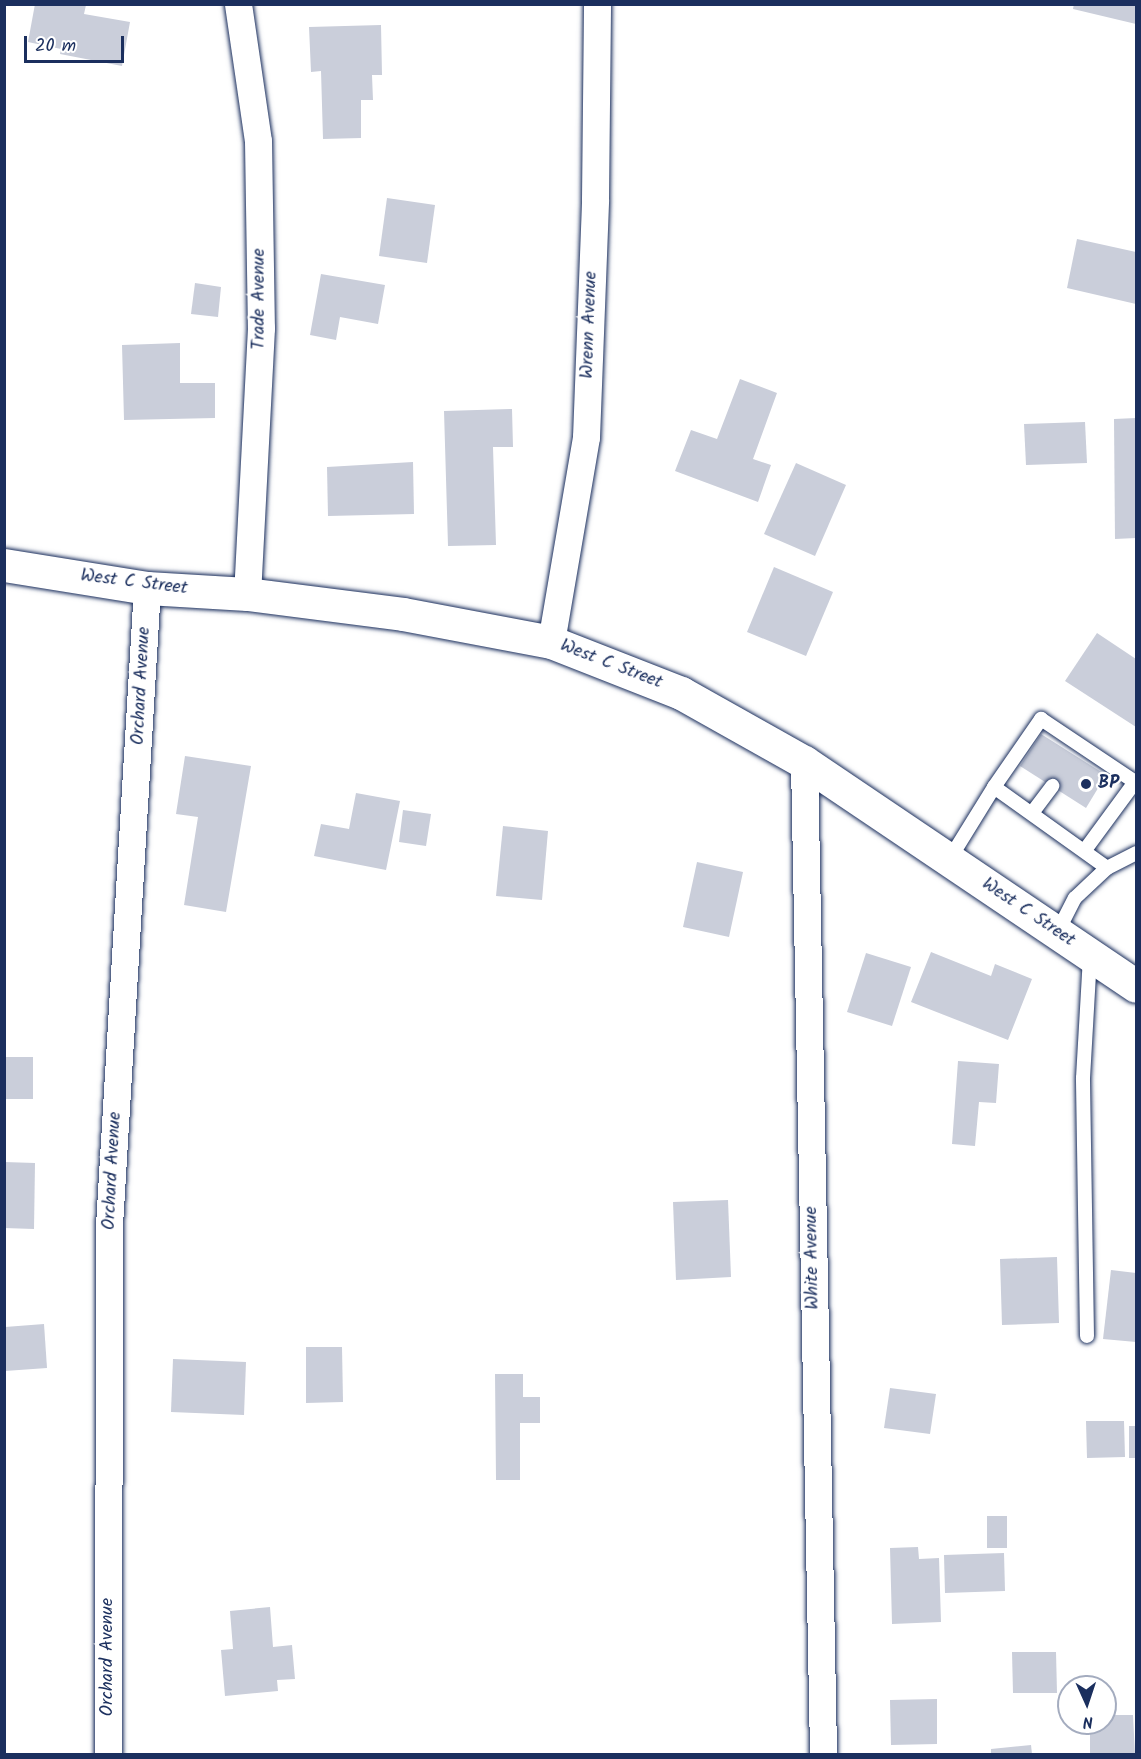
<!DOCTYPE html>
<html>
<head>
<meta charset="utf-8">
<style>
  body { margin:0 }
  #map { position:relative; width:1141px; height:1759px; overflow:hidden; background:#fff; font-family:Kalam,sans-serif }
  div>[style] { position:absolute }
  .building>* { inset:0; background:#caceda }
  .roads { filter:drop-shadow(0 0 2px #1b2f5e) drop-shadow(0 0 2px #1b2f5e) }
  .service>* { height:14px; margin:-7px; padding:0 7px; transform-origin:7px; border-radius:7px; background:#fff }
  .minor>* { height:27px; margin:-13.5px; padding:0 13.5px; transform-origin:13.5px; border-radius:13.5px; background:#fff }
  .secondary>* { height:33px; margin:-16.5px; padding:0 16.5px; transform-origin:16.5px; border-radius:16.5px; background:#fff }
  .dots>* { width:16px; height:16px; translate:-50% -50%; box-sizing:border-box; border:3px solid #fff; border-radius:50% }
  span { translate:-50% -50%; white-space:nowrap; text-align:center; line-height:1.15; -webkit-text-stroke:4.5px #fff; paint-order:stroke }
  .street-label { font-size:18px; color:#1b2f5e }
  .poi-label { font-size:18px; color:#1b2f5e; font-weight:700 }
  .left { translate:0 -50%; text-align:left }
  .frame { position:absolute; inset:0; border:6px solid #1b2f5e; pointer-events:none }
  .north { position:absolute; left:1057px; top:1675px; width:60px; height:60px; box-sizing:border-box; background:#fff; border:2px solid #a4acbf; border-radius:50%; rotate:177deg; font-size:16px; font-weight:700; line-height:24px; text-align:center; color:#1b2f5e }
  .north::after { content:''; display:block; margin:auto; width:21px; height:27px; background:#1b2f5e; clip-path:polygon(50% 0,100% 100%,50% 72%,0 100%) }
  .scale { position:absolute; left:24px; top:36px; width:100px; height:27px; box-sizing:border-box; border:3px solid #1b2f5e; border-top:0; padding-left:8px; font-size:18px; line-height:21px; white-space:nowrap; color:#1b2f5e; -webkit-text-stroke:4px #fff; paint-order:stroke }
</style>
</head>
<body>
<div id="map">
  <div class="building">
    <i style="clip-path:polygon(35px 4px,86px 5px,84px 14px,130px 22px,122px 66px,60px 54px,61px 49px,28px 42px)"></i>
    <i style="clip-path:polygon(1074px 4px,1136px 4px,1136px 24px,1073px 9px)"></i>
    <i style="clip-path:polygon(381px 25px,382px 75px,372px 75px,373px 100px,361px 100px,361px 138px,323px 139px,321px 71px,311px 72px,309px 27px)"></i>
    <i style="clip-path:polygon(387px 198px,435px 205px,427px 263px,379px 256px)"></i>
    <i style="clip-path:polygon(1077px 239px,1136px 252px,1136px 304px,1067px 288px)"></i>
    <i style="clip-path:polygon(321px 274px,385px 285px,378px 324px,340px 317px,336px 340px,310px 335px)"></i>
    <i style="clip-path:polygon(195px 283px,221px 287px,218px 317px,191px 314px)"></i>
    <i style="clip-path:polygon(180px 343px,180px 383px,215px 383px,215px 418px,124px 420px,122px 345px)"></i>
    <i style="clip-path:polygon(740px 379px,777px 393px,753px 459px,771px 465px,758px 502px,675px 471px,691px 430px,717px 439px)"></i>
    <i style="clip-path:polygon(512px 409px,513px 447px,493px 447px,496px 545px,448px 546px,444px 411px)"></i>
    <i style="clip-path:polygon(1136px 418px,1136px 538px,1115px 539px,1114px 419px)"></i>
    <i style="clip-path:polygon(1085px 422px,1087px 463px,1026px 465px,1024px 424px)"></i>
    <i style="clip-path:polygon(413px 462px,414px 514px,328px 516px,327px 467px)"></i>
    <i style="clip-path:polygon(796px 463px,846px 485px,815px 556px,764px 534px)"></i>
    <i style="clip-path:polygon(774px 567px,833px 592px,806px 656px,747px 632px)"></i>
    <i style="clip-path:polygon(1097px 633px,1136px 659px,1136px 727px,1065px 681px)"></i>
    <i style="clip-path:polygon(1041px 734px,1106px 775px,1086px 808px,1020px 766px)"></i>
    <i style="clip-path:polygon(185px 756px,251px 766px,226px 912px,184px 905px,198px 817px,176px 814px)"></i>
    <i style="clip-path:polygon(356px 793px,400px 801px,386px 870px,314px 856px,321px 824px,349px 829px)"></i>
    <i style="clip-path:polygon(403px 810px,431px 814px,426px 846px,399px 842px)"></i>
    <i style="clip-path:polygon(503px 826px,548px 831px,542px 900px,496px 896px)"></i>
    <i style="clip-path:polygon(697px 862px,743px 872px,729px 937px,683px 927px)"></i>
    <i style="clip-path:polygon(931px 952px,991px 976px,995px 964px,1032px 979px,1008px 1040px,911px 1002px)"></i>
    <i style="clip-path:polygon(866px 953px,911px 967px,892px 1026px,847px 1012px)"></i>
    <i style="clip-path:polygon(4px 1057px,33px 1057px,33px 1099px,4px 1099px)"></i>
    <i style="clip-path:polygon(958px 1061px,999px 1064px,996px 1103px,979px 1102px,975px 1146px,952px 1144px)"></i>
    <i style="clip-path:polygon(4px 1162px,35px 1163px,34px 1229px,4px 1228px)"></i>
    <i style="clip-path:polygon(728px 1200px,731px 1277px,676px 1280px,673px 1202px)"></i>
    <i style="clip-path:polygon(1057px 1257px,1059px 1323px,1002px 1325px,1000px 1259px)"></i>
    <i style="clip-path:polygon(1111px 1270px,1136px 1273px,1136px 1342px,1103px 1339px)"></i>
    <i style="clip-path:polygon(44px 1324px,47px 1368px,5px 1371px,5px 1327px)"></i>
    <i style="clip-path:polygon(306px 1347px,342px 1347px,343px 1402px,306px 1403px)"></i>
    <i style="clip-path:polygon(173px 1359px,246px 1362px,244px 1415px,171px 1412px)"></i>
    <i style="clip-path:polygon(495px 1374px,523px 1374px,523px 1397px,540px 1397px,540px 1423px,520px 1423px,520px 1480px,496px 1480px)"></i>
    <i style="clip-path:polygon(890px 1388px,936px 1394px,930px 1434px,884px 1428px)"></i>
    <i style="clip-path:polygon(1086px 1421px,1124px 1421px,1125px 1457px,1087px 1458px)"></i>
    <i style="clip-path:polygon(1129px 1426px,1136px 1426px,1136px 1458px,1129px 1458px)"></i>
    <i style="clip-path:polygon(987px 1516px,1007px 1516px,1007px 1548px,987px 1548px)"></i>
    <i style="clip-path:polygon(918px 1547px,919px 1559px,939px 1558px,941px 1622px,892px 1624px,890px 1548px)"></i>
    <i style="clip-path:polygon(1004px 1553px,1005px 1591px,945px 1593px,944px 1555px)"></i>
    <i style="clip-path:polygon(270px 1607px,273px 1647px,292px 1645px,295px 1679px,277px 1680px,278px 1691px,225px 1696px,221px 1650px,233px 1649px,230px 1611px)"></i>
    <i style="clip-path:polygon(1012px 1652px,1056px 1652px,1057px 1693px,1013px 1693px)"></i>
    <i style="clip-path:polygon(937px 1699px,937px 1744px,891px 1745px,890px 1700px)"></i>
    <i style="clip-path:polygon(1105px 1715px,1133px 1715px,1135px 1754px,1090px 1754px,1090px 1723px,1105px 1723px)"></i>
    <i style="clip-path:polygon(1031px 1745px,1032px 1754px,991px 1754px,991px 1749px)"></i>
  </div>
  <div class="roads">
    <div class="service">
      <i style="left:994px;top:787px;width:83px;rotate:-55.3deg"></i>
      <i style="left:1041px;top:719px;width:113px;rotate:33.8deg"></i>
      <i style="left:1135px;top:782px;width:84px;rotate:126.3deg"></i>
      <i style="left:1032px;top:813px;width:34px;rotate:-53deg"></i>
      <i style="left:949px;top:860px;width:86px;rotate:-58.3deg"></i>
      <i style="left:994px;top:787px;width:139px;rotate:35.6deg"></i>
      <i style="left:1057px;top:933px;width:39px;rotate:-63deg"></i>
      <i style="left:1075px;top:898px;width:44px;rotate:-43.2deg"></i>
      <i style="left:1107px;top:868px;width:33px;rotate:-27deg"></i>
      <i style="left:1087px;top:1336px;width:258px;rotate:-90.9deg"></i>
      <i style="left:1083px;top:1078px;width:121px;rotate:-86.7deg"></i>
    </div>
    <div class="minor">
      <i style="left:238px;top:4px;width:138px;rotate:81.7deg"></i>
      <i style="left:258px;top:141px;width:187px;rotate:89.1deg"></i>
      <i style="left:261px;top:328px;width:266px;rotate:93deg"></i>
      <i style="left:551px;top:642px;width:208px;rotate:-80.3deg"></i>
      <i style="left:586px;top:437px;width:238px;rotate:-87.8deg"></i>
      <i style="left:595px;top:199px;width:195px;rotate:-89.4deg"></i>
      <i style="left:804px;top:762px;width:992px;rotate:88.9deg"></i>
      <i style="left:108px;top:1754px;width:529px;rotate:-89.89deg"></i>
      <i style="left:109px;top:1225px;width:638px;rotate:-86.59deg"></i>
    </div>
    <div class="secondary">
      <i style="left:4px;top:565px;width:145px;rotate:9.1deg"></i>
      <i style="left:147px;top:588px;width:100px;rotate:3.4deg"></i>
      <i style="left:247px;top:594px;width:157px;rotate:7.3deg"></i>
      <i style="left:403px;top:614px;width:151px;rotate:10.7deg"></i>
      <i style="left:551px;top:642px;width:140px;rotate:21.4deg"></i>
      <i style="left:681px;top:693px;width:141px;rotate:29.3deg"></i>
      <i style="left:804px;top:762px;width:400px;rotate:34deg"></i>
    </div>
  </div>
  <div class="dots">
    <i style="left:1086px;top:784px;background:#1b2f5e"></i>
  </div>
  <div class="street-label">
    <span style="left:260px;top:299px;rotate:-90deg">Trade Avenue</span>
    <span style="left:590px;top:325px;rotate:-88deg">Wrenn Avenue</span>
    <span style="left:134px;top:583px;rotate:7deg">West C Street</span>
    <span style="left:611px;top:665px;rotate:21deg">West C Street</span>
    <span style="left:142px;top:686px;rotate:-87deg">Orchard Avenue</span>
    <span style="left:1028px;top:913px;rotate:34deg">West C Street</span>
    <span style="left:113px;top:1171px;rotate:-87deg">Orchard Avenue</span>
    <span style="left:813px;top:1258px;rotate:-91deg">White Avenue</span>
    <span style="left:108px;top:1657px;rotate:-90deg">Orchard Avenue</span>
  </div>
  <div class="poi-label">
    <span class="left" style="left:1098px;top:784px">BP</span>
  </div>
  <div class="frame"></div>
  <div class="north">N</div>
  <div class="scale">20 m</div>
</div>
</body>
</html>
